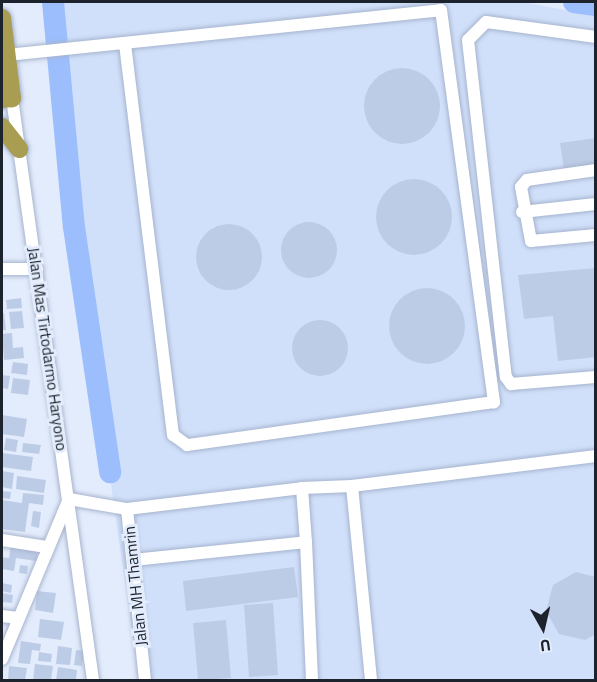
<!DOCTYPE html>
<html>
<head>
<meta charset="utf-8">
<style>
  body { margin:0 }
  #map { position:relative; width:597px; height:682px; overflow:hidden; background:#e3ecfc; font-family:"Titillium Web",sans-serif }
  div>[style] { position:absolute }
  .built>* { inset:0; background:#d1e0fa }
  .river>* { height:22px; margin:-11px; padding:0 11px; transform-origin:11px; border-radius:11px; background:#9cbefc }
  .building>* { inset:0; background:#bdcce6 }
  .round { border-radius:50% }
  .roads { filter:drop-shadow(0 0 2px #a6b4ce) drop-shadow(0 0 2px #a6b4ce) }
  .minor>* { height:12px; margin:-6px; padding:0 6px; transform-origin:6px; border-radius:6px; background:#fff }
  .highway>* { height:18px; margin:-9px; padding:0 9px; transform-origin:9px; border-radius:9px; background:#a99d52 }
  span { translate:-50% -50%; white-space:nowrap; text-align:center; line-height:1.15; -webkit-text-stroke:6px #e3ecfc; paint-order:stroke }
  .street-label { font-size:16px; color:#1d232c }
  .frame { position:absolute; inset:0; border:3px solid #1d232c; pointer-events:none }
  .north { position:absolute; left:513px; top:598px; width:60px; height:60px; -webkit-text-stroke:4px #e3ecfc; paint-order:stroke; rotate:172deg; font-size:16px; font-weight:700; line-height:24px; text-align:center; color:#1d232c }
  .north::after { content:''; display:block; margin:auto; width:21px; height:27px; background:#1d232c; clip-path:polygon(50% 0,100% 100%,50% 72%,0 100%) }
</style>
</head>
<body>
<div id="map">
  <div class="built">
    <i style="clip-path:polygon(42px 2px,524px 2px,595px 16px,595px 680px,139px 680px)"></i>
  </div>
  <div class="river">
    <i style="left:53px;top:2px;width:226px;rotate:84.7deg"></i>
    <i style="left:74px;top:227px;width:248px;rotate:81.6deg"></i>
    <i style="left:574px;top:2px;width:22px;rotate:8deg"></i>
  </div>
  <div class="building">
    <i class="round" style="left:364px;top:68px;width:76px;height:76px"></i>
    <i style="clip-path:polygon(596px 138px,596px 165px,564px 170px,560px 143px)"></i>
    <i class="round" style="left:376px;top:179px;width:76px;height:76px"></i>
    <i class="round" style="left:281px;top:222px;width:56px;height:56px"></i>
    <i class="round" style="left:196px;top:224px;width:66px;height:66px"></i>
    <i style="clip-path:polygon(596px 268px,596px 357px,558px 361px,553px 316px,524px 319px,518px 275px)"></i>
    <i class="round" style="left:389px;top:288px;width:76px;height:76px"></i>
    <i style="clip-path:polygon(21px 298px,22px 308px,7px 309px,6px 300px)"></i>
    <i style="clip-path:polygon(22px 311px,24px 328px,11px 329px,9px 312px)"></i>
    <i style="clip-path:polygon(2px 313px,4px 313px,6px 330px,2px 330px)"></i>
    <i class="round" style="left:292px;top:320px;width:56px;height:56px"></i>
    <i style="clip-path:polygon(12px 333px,13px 348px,23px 347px,24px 358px,4px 360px,2px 334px)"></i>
    <i style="clip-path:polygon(13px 362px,28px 364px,27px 375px,11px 373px)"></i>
    <i style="clip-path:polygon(2px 375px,10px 376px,8px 389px,2px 388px)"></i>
    <i style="clip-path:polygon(13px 378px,30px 380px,28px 395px,11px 393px)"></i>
    <i style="clip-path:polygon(2px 415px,27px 419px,24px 437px,2px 434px)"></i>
    <i style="clip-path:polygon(6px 438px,18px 440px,16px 452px,4px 450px)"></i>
    <i style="clip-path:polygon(23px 443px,41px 445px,39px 454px,22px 452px)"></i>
    <i style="clip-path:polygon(2px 453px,33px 457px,31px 471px,2px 467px)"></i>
    <i style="clip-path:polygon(2px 471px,14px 473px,12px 489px,2px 487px)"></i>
    <i style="clip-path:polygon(17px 476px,46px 480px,44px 493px,16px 489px)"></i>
    <i style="clip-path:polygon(2px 491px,11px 492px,10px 499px,2px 498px)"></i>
    <i style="clip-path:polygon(23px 493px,44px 495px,43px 505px,29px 503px,25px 532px,2px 529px,2px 500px,22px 503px)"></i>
    <i style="clip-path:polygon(33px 511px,41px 512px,39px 528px,31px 526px)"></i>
    <i style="clip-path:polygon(11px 543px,38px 546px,36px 561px,16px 558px,14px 571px,2px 569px,2px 557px,9px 558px)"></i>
    <i style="clip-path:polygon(20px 565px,28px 566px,27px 574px,19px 573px)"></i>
    <i style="clip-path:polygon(294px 567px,298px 597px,186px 611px,183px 581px)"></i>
    <i style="clip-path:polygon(576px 572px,596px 577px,596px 634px,585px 640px,559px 634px,546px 611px,553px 585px)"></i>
    <i style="clip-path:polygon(2px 583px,12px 585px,11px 593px,2px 591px)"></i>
    <i style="clip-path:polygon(37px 591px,56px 593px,53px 613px,35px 610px)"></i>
    <i style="clip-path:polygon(2px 593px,13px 595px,12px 603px,2px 602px)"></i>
    <i style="clip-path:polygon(273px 603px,278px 675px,249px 677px,244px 605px)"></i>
    <i style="clip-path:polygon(40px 619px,64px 622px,61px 640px,38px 637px)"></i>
    <i style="clip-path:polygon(226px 620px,231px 678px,198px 680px,193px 623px)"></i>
    <i style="clip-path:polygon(21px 641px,41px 644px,40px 651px,32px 650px,30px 664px,18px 663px)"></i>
    <i style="clip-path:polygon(58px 646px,72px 648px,70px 665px,56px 664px)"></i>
    <i style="clip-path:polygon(76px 650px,84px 651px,82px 666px,74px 665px)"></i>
    <i style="clip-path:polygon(39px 652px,52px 654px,51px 662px,38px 661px)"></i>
    <i style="clip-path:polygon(35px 664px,53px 666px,51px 680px,33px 680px)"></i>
    <i style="clip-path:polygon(9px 666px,27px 668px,25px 680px,8px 680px)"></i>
    <i style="clip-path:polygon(58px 667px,77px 670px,76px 680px,56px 680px)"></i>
  </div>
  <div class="roads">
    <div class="minor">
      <i style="left:596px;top:37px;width:111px;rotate:-172.2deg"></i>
      <i style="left:486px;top:22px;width:25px;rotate:135deg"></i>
      <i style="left:468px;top:40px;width:339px;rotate:83.6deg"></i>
      <i style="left:506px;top:377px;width:9px;rotate:54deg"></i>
      <i style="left:511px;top:384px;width:85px;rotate:-4.7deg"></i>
      <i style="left:7px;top:55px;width:436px;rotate:-5.9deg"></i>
      <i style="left:441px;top:10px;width:396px;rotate:82.3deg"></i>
      <i style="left:494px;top:402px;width:310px;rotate:172deg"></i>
      <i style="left:187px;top:445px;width:17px;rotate:-144deg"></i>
      <i style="left:173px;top:435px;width:393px;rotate:-97deg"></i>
      <i style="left:12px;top:98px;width:588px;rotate:82.08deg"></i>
      <i style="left:596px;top:170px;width:70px;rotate:171.8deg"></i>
      <i style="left:527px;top:180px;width:9px;rotate:131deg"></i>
      <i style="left:521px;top:187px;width:55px;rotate:79.5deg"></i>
      <i style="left:531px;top:241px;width:65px;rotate:-5.3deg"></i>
      <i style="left:522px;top:212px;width:74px;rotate:-6.2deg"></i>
      <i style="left:2px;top:269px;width:35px"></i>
      <i style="left:352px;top:486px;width:246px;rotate:-7deg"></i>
      <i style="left:302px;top:488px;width:50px;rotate:-2.3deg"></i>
      <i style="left:352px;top:486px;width:195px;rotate:84.4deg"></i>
      <i style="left:127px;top:509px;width:176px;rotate:-6.8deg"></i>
      <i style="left:302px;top:488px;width:54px;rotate:85.8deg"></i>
      <i style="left:2px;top:540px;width:45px;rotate:9deg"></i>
      <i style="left:133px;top:560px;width:174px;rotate:-5.9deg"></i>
      <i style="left:306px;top:542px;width:138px;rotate:87.5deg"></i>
      <i style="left:2px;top:616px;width:16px;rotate:7deg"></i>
      <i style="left:2px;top:659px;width:173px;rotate:-67.3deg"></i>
      <i style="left:69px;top:499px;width:59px;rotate:9.8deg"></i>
      <i style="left:127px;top:509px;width:172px;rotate:84deg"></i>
    </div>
    <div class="highway">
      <i style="left:2px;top:18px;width:81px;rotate:82.9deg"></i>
      <i style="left:12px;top:98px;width:10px;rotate:174deg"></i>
      <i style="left:2px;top:127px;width:28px;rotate:52deg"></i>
    </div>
  </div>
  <div class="street-label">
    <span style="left:48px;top:349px;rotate:82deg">Jalan Mas Tirtodarmo Haryono</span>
    <span style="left:135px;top:586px;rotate:-96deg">Jalan MH Thamrin</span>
  </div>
  <div class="frame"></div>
  <div class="north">U</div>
</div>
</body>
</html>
